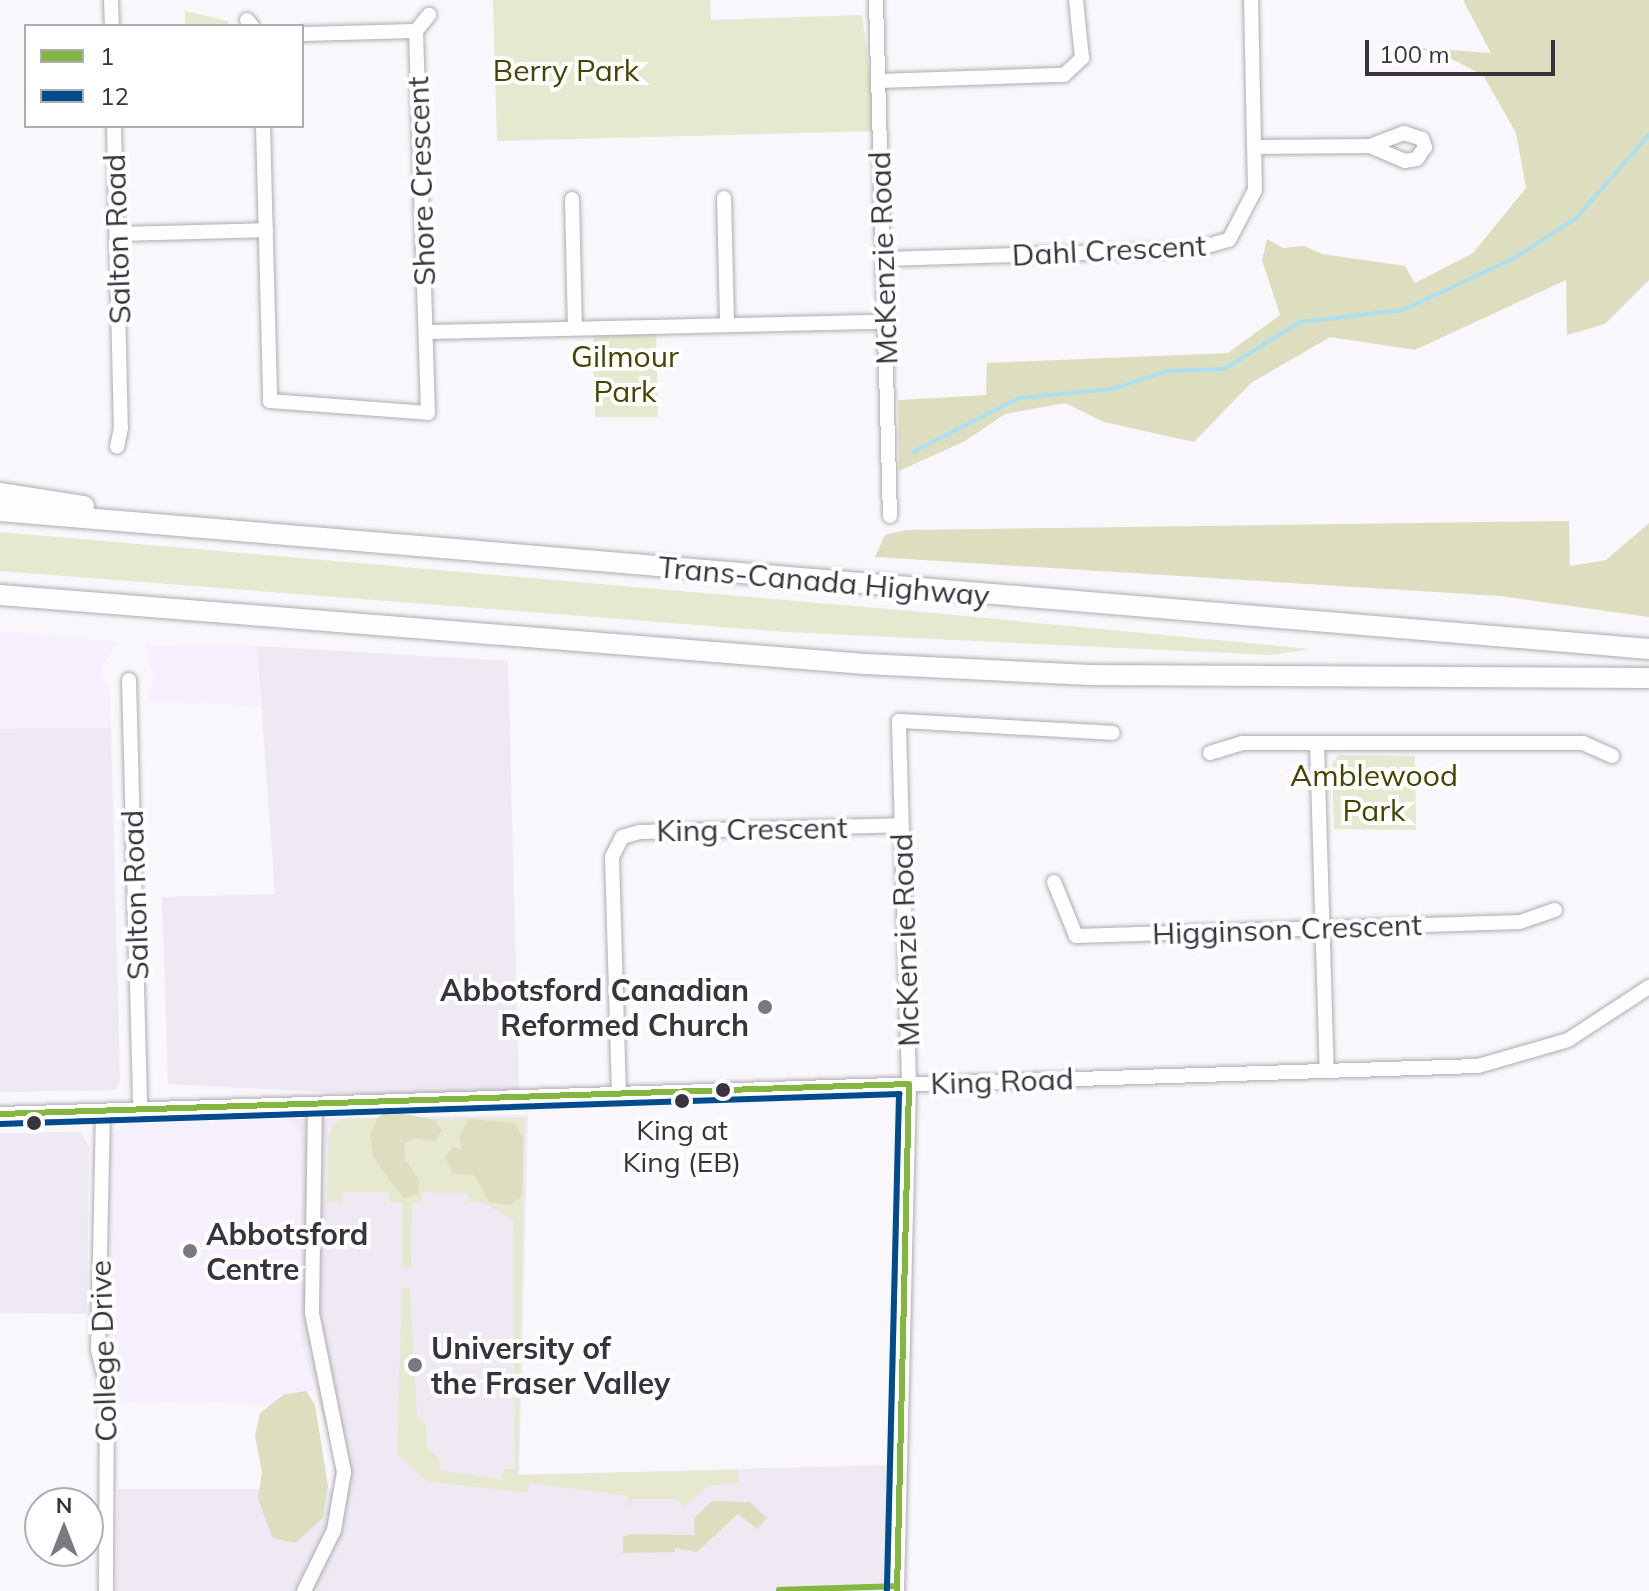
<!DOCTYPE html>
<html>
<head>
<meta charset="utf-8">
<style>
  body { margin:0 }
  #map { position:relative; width:1649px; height:1591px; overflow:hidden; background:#f9f7fb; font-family:Mulish,sans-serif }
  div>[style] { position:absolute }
  .commercial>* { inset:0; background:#f6effd }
  .built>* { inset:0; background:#eee9f2 }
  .green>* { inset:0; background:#e7e8d0 }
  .forest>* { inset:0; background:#dddec0 }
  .stream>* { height:4px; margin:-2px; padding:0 2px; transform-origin:2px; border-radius:2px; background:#addfef }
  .roads { filter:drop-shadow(0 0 2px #afabb1) drop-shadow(0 0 2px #afabb1) }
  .minor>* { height:14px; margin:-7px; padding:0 7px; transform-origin:7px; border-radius:7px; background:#fefefe }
  .highway>* { height:20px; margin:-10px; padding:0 10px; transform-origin:10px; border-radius:10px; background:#fefefe }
  .bus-1>* { height:6px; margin:-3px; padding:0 3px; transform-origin:3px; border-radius:3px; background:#84b73f }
  .bus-2>* { height:6px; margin:-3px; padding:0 3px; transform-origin:3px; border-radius:3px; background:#004b8d }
  .dots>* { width:22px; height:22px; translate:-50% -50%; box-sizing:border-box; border:4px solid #fff; border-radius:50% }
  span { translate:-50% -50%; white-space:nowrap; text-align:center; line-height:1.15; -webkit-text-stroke:8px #fff; paint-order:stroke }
  .bus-label { font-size:28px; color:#39333e }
  .park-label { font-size:30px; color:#444600 }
  .street-label { font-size:30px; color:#39333e }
  .poi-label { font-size:30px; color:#39333e; font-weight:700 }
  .right { translate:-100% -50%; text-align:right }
  .left { translate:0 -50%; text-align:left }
  .legend { position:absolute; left:24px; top:24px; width:280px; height:104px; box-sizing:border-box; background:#fff; border:2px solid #b0adb2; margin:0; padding:10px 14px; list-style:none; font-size:24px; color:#39333e }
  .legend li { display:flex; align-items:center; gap:16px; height:40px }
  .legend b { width:40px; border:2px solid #b0adb2 }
  .north { position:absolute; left:24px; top:1487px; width:80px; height:80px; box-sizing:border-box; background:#fff; border:2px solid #b0adb2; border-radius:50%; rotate:0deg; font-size:22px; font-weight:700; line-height:32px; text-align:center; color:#39333e }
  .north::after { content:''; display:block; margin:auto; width:28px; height:36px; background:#7c7880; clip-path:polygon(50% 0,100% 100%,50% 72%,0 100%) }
  .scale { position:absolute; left:1365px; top:40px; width:190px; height:36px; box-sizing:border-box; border:4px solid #39333e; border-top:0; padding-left:10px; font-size:24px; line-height:28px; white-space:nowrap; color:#39333e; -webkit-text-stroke:6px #fff; paint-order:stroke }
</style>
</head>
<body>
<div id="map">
  <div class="commercial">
    <i style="clip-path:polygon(0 631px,118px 642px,101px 667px,110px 696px,111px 728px,0 729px)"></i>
    <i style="clip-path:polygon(146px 645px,257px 646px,260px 706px,147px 701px,153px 677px)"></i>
    <i style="clip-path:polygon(286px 1119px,298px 1125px,301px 1137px,301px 1340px,315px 1390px,266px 1404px,120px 1401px,106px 1350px,110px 1137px,126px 1124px)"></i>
  </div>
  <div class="built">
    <i style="clip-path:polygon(257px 646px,508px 661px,519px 1091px,397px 1096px,168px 1084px,162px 897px,275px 894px)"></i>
    <i style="clip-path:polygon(111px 728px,120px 1081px,115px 1090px,0 1092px,0 729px)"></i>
    <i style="clip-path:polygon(528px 1115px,519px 1475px,888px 1465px,885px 1591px,116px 1591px,118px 1489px,334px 1489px,335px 1458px,301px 1340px,301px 1137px,298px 1125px,286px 1119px)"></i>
    <i style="clip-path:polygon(80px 1132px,89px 1146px,87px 1314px,0 1313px,0 1133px)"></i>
  </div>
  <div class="green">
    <i style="clip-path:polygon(493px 0,710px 0,711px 20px,862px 15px,877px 131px,497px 141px)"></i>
    <i style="clip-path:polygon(185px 11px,228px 21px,230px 26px,185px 26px)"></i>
    <i style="clip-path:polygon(656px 328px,658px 417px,595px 417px,593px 330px)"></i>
    <i style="clip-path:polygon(0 532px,923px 612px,1310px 649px,1271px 655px,787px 632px,0 571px)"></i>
    <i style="clip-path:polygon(1338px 755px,1415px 756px,1416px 830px,1334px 829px,1332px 764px)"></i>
    <i style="clip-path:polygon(525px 1118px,518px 1475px,738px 1470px,739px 1483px,708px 1486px,682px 1509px,678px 1499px,632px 1499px,630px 1510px,628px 1496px,529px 1483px,528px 1493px,426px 1481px,397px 1454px,402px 1288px,410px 1288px,417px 1418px,426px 1424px,427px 1448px,439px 1458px,440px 1470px,502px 1480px,504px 1469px,515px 1469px,513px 1221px,485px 1203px,468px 1202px,468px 1193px,422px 1192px,422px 1202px,412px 1203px,411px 1268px,402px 1268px,402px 1203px,389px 1202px,389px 1192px,343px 1192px,342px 1203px,327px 1202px,329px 1136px,334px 1124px,344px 1119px)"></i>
  </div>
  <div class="forest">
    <i style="clip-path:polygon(1463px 0,1649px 0,1649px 280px,1605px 324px,1567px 335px,1566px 280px,1415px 350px,1330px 337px,1251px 383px,1194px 442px,1104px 422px,1065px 403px,1005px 414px,965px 441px,899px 471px,898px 400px,986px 395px,987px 363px,1228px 353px,1280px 315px,1262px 260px,1267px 239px,1283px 248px,1304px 246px,1322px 254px,1405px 266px,1415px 283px,1473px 253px,1526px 188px,1516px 133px,1483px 75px,1440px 53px,1407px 47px,1491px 53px)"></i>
    <i style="clip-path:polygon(1569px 521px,1570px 566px,1606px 560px,1649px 523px,1649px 617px,1500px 596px,875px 557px,885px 535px,906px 530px)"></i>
    <i style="clip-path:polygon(390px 1111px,434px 1120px,442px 1130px,435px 1142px,415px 1138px,404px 1144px,405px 1159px,419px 1180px,418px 1193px,404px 1199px,373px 1157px,370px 1136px,378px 1117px)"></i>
    <i style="clip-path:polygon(469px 1119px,515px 1123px,523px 1138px,522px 1196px,510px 1205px,489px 1202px,474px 1175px,453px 1174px,445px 1157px,453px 1147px,461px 1149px,459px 1136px)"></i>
    <i style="clip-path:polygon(306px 1391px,315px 1405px,328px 1486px,323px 1518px,295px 1543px,273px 1538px,258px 1499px,262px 1472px,255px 1436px,260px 1413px,283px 1395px)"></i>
    <i style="clip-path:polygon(712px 1501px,750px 1502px,767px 1518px,757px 1529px,738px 1514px,697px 1552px,675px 1548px,675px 1552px,623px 1553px,623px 1537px,630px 1534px,695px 1535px,694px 1518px)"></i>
  </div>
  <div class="stream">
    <i style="left:913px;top:452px;width:119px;rotate:-27deg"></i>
    <i style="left:1019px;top:398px;width:93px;rotate:-5.5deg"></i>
    <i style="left:1112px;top:389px;width:60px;rotate:-17.5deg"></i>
    <i style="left:1169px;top:371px;width:55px;rotate:-2.1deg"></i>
    <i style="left:1224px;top:369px;width:89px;rotate:-31.7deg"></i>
    <i style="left:1300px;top:322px;width:104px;rotate:-6.6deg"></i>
    <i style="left:1403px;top:310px;width:121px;rotate:-24.9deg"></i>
    <i style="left:1513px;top:259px;width:75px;rotate:-33.1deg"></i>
    <i style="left:1576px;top:218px;width:111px;rotate:-48.7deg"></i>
  </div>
  <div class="roads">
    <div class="minor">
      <i style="left:111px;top:0;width:26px;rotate:88deg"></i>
      <i style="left:876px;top:0;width:516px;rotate:88.45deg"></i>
      <i style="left:247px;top:20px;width:8px;rotate:50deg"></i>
      <i style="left:416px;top:31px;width:21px;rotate:-51deg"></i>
      <i style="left:879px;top:81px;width:185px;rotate:-1.9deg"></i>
      <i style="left:1064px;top:75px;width:25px;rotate:-43deg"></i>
      <i style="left:1082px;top:58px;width:58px;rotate:-95.9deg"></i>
      <i style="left:114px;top:126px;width:302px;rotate:88.7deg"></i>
      <i style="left:121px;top:428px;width:19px;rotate:102deg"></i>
      <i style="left:263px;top:126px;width:275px;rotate:88.5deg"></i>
      <i style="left:270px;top:401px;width:158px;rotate:4.3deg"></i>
      <i style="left:428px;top:413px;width:382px;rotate:-91.8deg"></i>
      <i style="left:416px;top:31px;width:114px;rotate:178.5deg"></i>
      <i style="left:1257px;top:147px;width:113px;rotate:-0.5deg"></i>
      <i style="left:1370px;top:146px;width:36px;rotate:-21deg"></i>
      <i style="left:1404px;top:133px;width:19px;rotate:18deg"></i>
      <i style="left:1422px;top:139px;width:9px;rotate:69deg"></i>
      <i style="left:1425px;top:147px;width:14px;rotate:124deg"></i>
      <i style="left:1417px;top:159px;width:12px;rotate:171deg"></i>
      <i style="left:1405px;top:161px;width:38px;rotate:-157deg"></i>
      <i style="left:724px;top:198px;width:127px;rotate:88.6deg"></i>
      <i style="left:572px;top:199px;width:128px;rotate:88.7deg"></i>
      <i style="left:117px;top:234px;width:149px;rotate:-1.5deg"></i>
      <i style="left:884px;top:259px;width:309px;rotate:-1.7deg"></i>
      <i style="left:1193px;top:250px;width:37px;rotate:-16deg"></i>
      <i style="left:1229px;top:240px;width:56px;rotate:-62.5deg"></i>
      <i style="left:1255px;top:190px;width:190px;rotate:-91.2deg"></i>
      <i style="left:427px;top:332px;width:458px;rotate:-1.3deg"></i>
      <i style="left:129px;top:680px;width:430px;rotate:88.5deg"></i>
      <i style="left:1317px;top:743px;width:328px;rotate:88.3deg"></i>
      <i style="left:1210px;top:753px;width:34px;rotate:-17deg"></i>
      <i style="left:1242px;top:743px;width:341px"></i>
      <i style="left:1583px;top:743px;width:32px;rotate:24deg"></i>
      <i style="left:1054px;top:882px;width:58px;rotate:67.8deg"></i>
      <i style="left:1076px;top:936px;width:444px;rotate:-1.8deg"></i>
      <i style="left:1520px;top:922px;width:37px;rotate:-19deg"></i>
      <i style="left:619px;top:1094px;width:237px;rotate:-91.7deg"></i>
      <i style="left:612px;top:857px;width:22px;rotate:-63deg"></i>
      <i style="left:622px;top:837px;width:19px;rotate:-16deg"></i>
      <i style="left:640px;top:832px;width:262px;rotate:-1.5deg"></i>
      <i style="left:103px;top:1111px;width:239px;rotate:91.2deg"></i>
      <i style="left:98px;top:1350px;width:36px;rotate:76deg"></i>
      <i style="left:107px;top:1385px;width:206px;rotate:90.3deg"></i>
      <i style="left:0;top:1114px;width:1479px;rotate:-1.86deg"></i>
      <i style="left:1478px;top:1066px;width:94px;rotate:-16.1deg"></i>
      <i style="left:1568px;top:1040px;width:97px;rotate:-33.2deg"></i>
      <i style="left:304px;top:1591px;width:68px;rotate:-63.8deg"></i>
      <i style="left:334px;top:1530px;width:59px;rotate:-80.2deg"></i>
      <i style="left:344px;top:1472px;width:162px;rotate:-101.4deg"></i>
      <i style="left:312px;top:1313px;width:209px;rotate:-89.2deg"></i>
      <i style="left:897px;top:1591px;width:507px;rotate:-88.64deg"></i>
      <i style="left:909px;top:1084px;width:363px;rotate:-91.6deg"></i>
      <i style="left:899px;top:721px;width:214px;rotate:3.2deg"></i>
    </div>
    <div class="highway">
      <i style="left:0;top:493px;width:85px;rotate:8.8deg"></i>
      <i style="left:0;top:511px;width:1655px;rotate:4.78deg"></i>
      <i style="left:0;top:595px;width:868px;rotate:4.56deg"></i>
      <i style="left:865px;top:664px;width:225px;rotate:2.8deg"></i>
      <i style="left:1090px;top:675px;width:559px;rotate:0.31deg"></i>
    </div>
  </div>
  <div class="bus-1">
    <i style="left:0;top:1114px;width:909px;rotate:-1.89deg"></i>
    <i style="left:779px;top:1590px;width:118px;rotate:-1.9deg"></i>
    <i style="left:897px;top:1591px;width:507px;rotate:-88.64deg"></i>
  </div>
  <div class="bus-2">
    <i style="left:0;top:1124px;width:900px;rotate:-1.91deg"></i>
    <i style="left:899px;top:1094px;width:497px;rotate:91.4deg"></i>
  </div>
  <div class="dots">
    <i style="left:765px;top:1007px;background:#7c7880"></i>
    <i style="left:723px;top:1090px;background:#39333e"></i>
    <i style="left:682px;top:1101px;background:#39333e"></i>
    <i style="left:34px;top:1123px;background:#39333e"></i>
    <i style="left:190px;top:1251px;background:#7c7880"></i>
    <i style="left:415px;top:1365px;background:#7c7880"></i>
  </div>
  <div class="bus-label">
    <span style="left:682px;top:1146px">King at<br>King (EB)</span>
  </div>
  <div class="park-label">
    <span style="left:566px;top:70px">Berry Park</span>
    <span style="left:625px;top:373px">Gilmour<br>Park</span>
    <span style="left:1374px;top:792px">Amblewood<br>Park</span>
  </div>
  <div class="street-label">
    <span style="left:421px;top:181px;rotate:-92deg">Shore Crescent</span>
    <span style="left:117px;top:239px;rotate:-92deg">Salton Road</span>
    <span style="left:1109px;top:250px;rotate:-3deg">Dahl Crescent</span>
    <span style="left:883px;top:258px;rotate:-92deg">McKenzie Road</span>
    <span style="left:824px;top:581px;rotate:5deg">Trans-Canada Highway</span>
    <span style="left:752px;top:829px;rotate:-1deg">King Crescent</span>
    <span style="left:135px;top:895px;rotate:-92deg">Salton Road</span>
    <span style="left:1287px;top:929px;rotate:-2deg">Higginson Crescent</span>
    <span style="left:905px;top:940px;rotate:-92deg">McKenzie Road</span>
    <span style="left:1002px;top:1081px;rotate:-2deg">King Road</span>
    <span style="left:103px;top:1351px;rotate:-92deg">College Drive</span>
  </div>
  <div class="poi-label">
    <span class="right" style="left:749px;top:1007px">Abbotsford Canadian<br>Reformed Church</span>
    <span class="left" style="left:206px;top:1251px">Abbotsford<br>Centre</span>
    <span class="left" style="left:431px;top:1365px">University of<br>the Fraser Valley</span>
  </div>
  <ul class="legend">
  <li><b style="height:10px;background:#84b73f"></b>1</li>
  <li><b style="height:10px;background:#004b8d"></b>12</li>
  </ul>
  <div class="north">N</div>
  <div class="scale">100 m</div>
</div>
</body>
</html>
